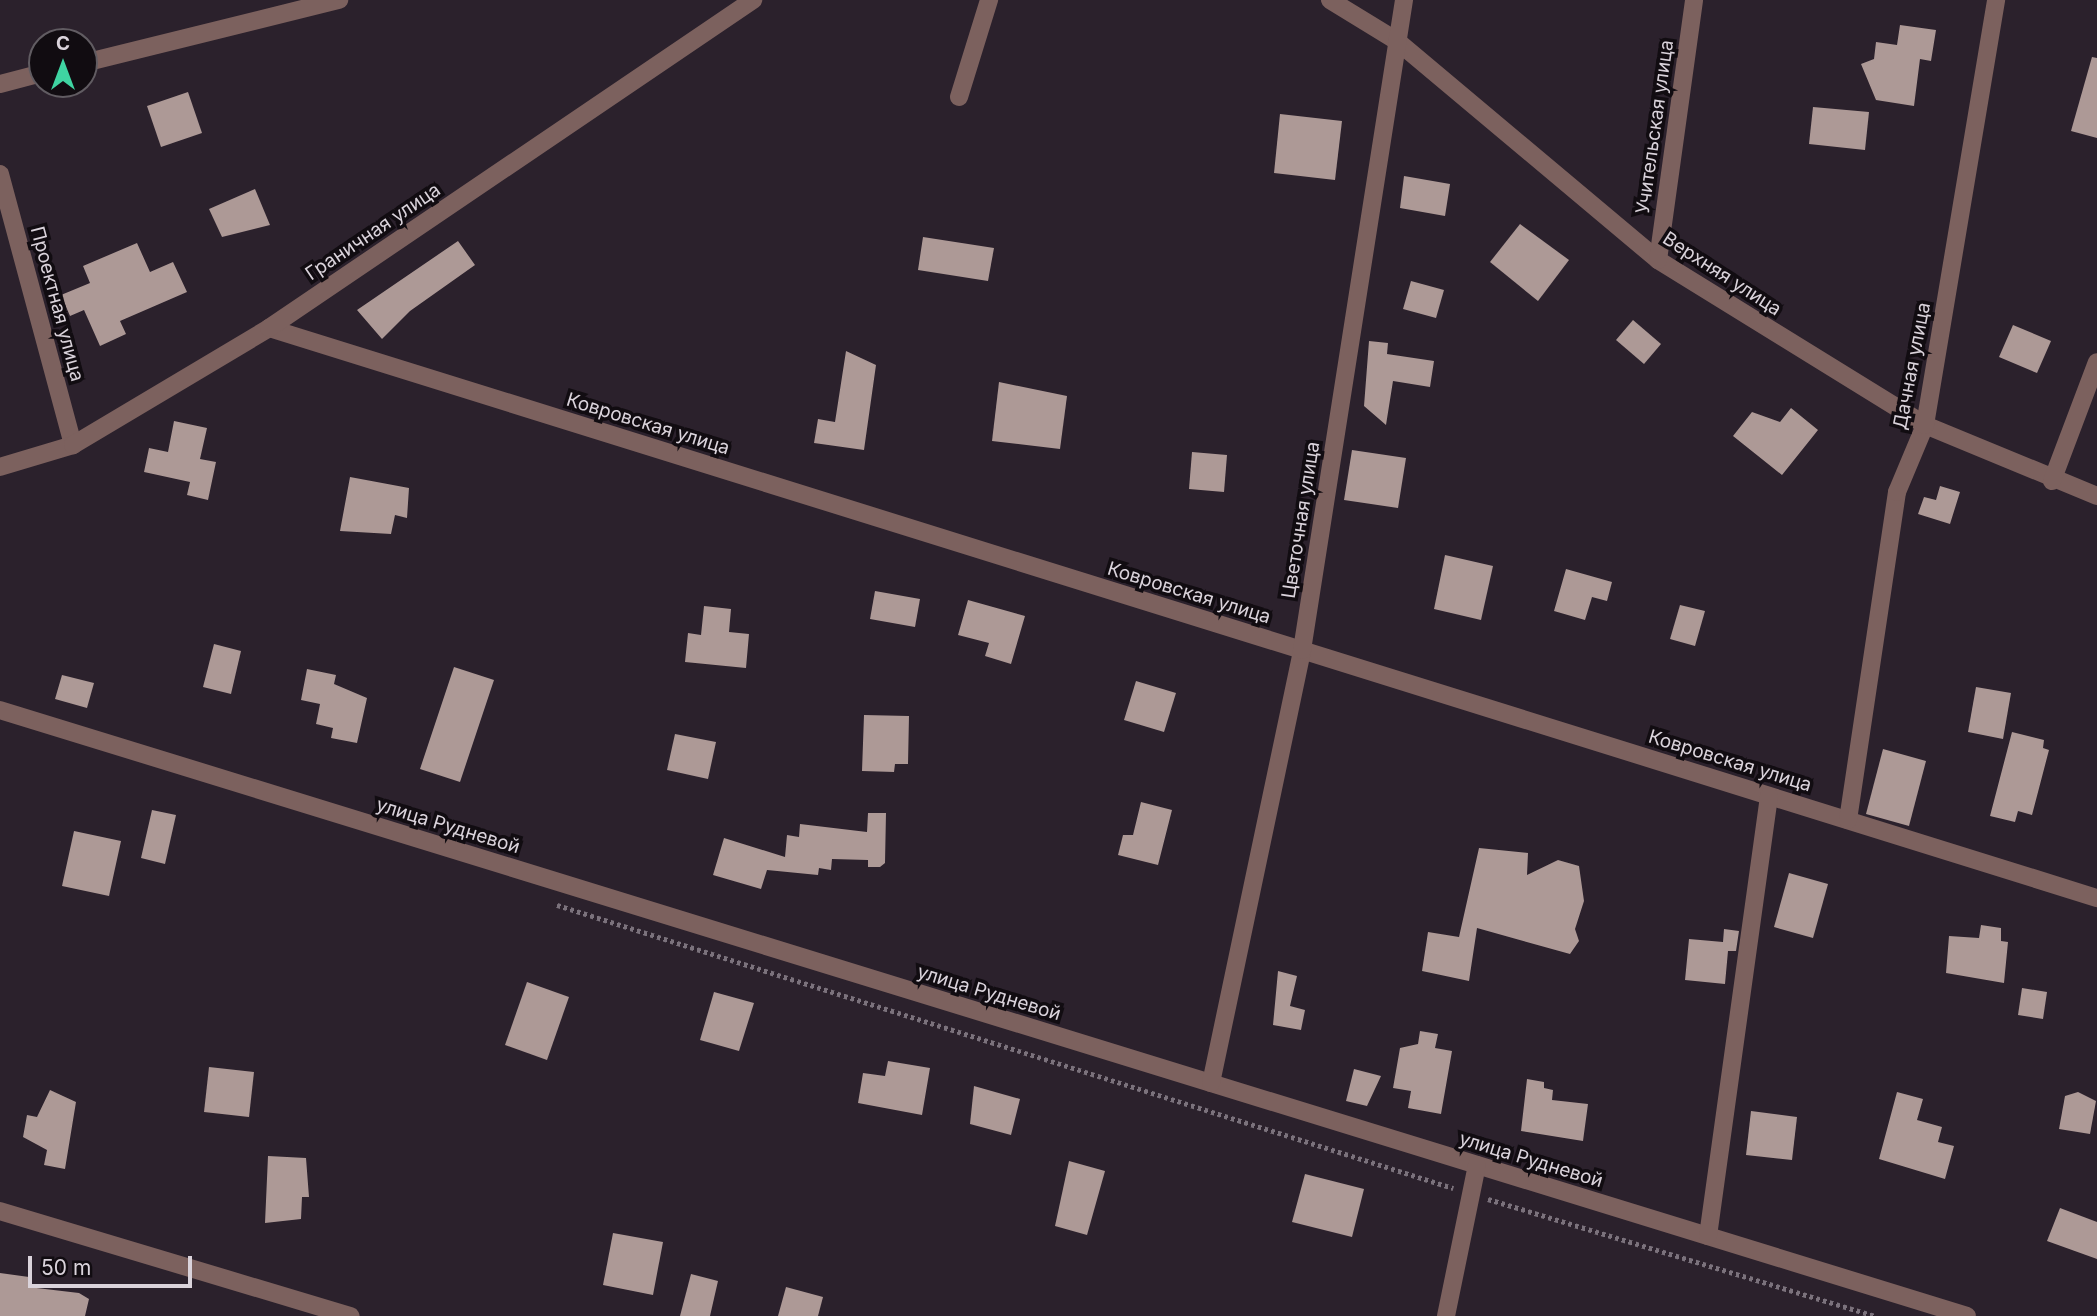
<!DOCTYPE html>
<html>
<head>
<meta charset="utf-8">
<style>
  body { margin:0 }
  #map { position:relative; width:2097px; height:1316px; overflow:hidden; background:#2b212c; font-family:Inter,sans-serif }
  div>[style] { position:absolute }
  .building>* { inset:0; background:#ad9996 }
  .path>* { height:4.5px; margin-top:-2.25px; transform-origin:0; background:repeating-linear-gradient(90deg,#7b727c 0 3.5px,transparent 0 7px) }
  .minor>* { height:18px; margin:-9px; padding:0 9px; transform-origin:9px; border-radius:9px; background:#7c615e }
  span { translate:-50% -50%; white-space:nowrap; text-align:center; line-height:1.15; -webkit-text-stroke:7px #110c11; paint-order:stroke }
  .street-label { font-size:19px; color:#dad3db }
  .north { position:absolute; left:28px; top:28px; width:70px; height:70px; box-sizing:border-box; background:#110c11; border:2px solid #615c62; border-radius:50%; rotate:0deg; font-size:19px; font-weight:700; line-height:28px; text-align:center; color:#dad3db }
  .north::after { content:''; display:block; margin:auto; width:24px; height:32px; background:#3fd4a2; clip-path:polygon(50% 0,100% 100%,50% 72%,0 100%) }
  .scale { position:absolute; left:28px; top:1256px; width:164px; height:32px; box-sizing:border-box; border:4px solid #dad3db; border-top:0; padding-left:9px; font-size:21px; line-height:24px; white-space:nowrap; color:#dad3db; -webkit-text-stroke:5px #110c11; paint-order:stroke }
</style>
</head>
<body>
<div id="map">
  <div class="building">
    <i style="clip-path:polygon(1900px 25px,1936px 30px,1931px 61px,1920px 59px,1914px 106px,1876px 100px,1861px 64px,1874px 59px,1876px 42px,1897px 45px)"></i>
    <i style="clip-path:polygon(2092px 57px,2097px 58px,2097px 138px,2071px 131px)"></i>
    <i style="clip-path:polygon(188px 92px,202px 133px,161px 147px,147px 106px)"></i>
    <i style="clip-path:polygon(1813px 107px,1869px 112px,1865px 150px,1809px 144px)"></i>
    <i style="clip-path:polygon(1280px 114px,1342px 121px,1335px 180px,1274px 173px)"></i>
    <i style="clip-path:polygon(1404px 176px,1450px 184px,1445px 216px,1400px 208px)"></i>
    <i style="clip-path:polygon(255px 189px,270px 225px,222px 237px,209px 209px)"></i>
    <i style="clip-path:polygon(1520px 224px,1569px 260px,1538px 301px,1490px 262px)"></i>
    <i style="clip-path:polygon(923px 237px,994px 248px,988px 281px,918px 270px)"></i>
    <i style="clip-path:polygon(458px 241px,475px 265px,410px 311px,382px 339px,357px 310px)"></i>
    <i style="clip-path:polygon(137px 243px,150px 272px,173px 262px,187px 292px,120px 321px,126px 334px,100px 346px,84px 310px,70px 316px,61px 295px,90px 283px,83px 266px)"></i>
    <i style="clip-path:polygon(1411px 281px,1444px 290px,1436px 318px,1403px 309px)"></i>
    <i style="clip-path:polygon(1633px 320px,1661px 344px,1644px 364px,1616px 340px)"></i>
    <i style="clip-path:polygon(2013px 325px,2051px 341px,2037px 373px,1999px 357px)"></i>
    <i style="clip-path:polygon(1369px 341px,1388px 343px,1387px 354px,1434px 361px,1430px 387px,1393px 381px,1386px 425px,1364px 406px)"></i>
    <i style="clip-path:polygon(846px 351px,876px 365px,864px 450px,814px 443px,818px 419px,835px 422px)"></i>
    <i style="clip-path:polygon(999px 382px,1067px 396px,1060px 449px,992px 441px)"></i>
    <i style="clip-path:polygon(1791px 408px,1818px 430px,1782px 475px,1733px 436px,1752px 412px,1780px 422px)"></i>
    <i style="clip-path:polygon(174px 421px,207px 428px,200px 459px,216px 462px,208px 500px,187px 495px,190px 482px,144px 472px,149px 448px,168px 452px)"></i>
    <i style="clip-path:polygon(1352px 450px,1406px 458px,1398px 508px,1344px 500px)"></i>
    <i style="clip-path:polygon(1192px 452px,1227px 455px,1224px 492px,1189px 489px)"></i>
    <i style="clip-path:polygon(350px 477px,409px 488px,407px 518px,395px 515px,391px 534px,340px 531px)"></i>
    <i style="clip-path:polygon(1940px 486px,1960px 492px,1950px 524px,1918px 514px,1924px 497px,1936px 500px)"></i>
    <i style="clip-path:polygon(1445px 555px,1493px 566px,1481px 620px,1434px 609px)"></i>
    <i style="clip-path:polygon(1566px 569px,1612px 582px,1607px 601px,1592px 597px,1585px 620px,1554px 611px)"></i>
    <i style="clip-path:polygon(875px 591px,920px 599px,915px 627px,870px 619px)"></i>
    <i style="clip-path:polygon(968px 600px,1025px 616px,1011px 664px,985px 656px,989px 643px,958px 635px)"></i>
    <i style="clip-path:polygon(1680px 605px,1705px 611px,1695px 646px,1670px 639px)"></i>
    <i style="clip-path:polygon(704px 606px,731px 609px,729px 632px,749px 634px,746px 668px,685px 662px,688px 633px,701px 635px)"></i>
    <i style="clip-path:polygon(214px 644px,241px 651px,231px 694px,203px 687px)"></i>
    <i style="clip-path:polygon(454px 667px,494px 680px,460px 782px,420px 769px)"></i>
    <i style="clip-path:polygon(307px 669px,336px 675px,334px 684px,367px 698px,357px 743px,331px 738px,333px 728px,316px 724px,320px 704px,301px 700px)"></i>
    <i style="clip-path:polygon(62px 675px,94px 683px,87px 708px,55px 699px)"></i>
    <i style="clip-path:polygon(1136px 681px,1176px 693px,1164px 732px,1124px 720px)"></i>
    <i style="clip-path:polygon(1976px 687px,2011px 693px,2003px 739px,1968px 732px)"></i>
    <i style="clip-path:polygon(864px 715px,909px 716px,908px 764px,895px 764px,894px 772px,862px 771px)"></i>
    <i style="clip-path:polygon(2012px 732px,2044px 740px,2043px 748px,2049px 750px,2032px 815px,2018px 811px,2015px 822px,1990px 816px)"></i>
    <i style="clip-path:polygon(675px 734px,716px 742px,708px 779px,667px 770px)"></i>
    <i style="clip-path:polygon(1883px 749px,1926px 761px,1909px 826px,1866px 814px)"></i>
    <i style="clip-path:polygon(1141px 802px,1172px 810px,1158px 865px,1118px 855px,1123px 835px,1133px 835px)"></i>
    <i style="clip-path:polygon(152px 810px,176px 815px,165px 864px,141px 858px)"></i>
    <i style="clip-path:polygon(868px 813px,886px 813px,885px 863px,880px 867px,868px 867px,868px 860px,832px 859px,831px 870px,819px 868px,818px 875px,767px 870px,761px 889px,713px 875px,724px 838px,785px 857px,787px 835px,799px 837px,800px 824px,867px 832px)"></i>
    <i style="clip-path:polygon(74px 831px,121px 841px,109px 896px,62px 886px)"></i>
    <i style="clip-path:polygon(1479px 848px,1528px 853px,1527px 875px,1558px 860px,1579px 866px,1584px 901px,1575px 929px,1579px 941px,1570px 954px,1477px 928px,1469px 981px,1422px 971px,1428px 932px,1459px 937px)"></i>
    <i style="clip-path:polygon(1789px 873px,1828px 884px,1813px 938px,1774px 927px)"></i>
    <i style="clip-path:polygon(1981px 925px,2001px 928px,2001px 941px,2008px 942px,2004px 983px,1946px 973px,1949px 936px,1979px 938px)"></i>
    <i style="clip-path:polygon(1724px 929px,1739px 931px,1736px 951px,1728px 951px,1725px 984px,1685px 980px,1689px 939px,1723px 942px)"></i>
    <i style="clip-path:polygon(1278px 971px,1297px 976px,1290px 1006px,1305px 1010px,1301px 1030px,1273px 1025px)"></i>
    <i style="clip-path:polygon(527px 982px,569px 997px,547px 1060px,505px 1045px)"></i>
    <i style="clip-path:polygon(2022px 988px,2047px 992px,2043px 1019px,2018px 1015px)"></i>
    <i style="clip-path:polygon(714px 992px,754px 1003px,739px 1051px,700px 1040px)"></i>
    <i style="clip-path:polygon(1420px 1031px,1438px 1034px,1435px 1048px,1452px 1051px,1441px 1114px,1408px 1108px,1411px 1091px,1393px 1088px,1400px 1048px,1418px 1044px)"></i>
    <i style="clip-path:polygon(888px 1061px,930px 1068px,922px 1115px,858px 1103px,863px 1073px,885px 1076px)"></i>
    <i style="clip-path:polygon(209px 1067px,254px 1072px,249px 1117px,204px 1112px)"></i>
    <i style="clip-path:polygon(1354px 1069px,1381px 1076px,1367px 1106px,1346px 1101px)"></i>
    <i style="clip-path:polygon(1527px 1079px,1544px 1082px,1544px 1088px,1553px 1090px,1552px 1100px,1588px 1104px,1583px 1141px,1521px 1131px)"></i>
    <i style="clip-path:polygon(974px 1086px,1020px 1099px,1011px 1135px,970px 1124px)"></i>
    <i style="clip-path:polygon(50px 1090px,76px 1102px,65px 1169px,44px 1165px,47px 1150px,23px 1137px,27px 1115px,37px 1117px)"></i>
    <i style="clip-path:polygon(1897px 1092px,1923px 1099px,1917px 1120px,1942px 1127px,1938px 1142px,1954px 1146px,1945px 1179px,1879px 1159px)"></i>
    <i style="clip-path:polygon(2078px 1092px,2096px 1101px,2090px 1134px,2059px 1129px,2065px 1096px)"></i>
    <i style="clip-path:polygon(1751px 1111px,1797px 1117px,1792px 1160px,1746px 1155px)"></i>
    <i style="clip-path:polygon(268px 1156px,306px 1158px,309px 1197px,302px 1197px,301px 1219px,265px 1223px)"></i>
    <i style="clip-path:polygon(1069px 1161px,1105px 1171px,1087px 1235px,1055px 1226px)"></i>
    <i style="clip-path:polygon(1305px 1174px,1364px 1189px,1352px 1237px,1292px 1222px)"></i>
    <i style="clip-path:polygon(2060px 1208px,2097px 1222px,2097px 1259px,2047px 1241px)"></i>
    <i style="clip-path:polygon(613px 1233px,663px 1242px,653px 1295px,603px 1285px)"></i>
    <i style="clip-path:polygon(0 1273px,29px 1277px,28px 1287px,79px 1293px,89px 1299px,85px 1316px,0 1316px)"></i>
    <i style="clip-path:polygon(691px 1274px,718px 1281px,710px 1316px,680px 1316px)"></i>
    <i style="clip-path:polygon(786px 1287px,823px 1297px,818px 1316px,778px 1316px)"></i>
  </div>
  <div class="path">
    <i style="left:557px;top:905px;width:940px;rotate:17.53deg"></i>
    <i style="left:1488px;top:1199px;width:405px;rotate:16.8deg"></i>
  </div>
  <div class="minor">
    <i style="left:1330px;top:0;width:79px;rotate:31.5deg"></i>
    <i style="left:1397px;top:41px;width:341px;rotate:40deg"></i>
    <i style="left:1658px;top:260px;width:314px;rotate:31.7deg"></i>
    <i style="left:1925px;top:425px;width:186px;rotate:22.4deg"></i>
    <i style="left:84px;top:63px;width:263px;rotate:-13.9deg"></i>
    <i style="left:0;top:84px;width:43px;rotate:-14.7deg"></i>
    <i style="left:959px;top:97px;width:102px;rotate:-72.8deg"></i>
    <i style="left:0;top:174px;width:281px;rotate:74.9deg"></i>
    <i style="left:1658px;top:260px;width:262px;rotate:-82.1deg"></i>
    <i style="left:269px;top:328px;width:1915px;rotate:17.32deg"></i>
    <i style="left:0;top:467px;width:76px;rotate:-16.8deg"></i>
    <i style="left:73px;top:445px;width:228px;rotate:-30.8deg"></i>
    <i style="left:269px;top:328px;width:585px;rotate:-34.12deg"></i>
    <i style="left:2052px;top:481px;width:127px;rotate:-69.3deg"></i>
    <i style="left:0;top:710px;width:2058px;rotate:17.12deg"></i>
    <i style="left:1848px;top:820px;width:332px;rotate:-81.5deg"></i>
    <i style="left:1897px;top:492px;width:73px;rotate:-67.3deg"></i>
    <i style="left:1925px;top:425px;width:431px;rotate:-80.5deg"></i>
    <i style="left:1211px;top:1083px;width:442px;rotate:-78.1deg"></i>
    <i style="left:1302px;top:650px;width:658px;rotate:-81.08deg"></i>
    <i style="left:0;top:1211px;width:366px;rotate:16.7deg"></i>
    <i style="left:1708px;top:1236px;width:444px;rotate:-82.1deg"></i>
    <i style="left:1446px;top:1316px;width:154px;rotate:-78.4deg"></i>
  </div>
  <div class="street-label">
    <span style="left:1655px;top:127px;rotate:-82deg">Учительская улица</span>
    <span style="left:373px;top:232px;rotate:-34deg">Граничная улица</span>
    <span style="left:1722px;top:274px;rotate:33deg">Верхняя улица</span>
    <span style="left:57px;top:304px;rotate:75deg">Проектная улица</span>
    <span style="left:1912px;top:366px;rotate:-79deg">Дачная улица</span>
    <span style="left:648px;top:424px;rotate:17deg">Ковровская улица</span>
    <span style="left:1301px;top:520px;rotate:-81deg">Цветочная улица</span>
    <span style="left:1189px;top:593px;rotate:17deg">Ковровская улица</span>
    <span style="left:1730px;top:761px;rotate:17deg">Ковровская улица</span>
    <span style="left:448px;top:826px;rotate:17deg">улица Рудневой</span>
    <span style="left:989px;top:993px;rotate:17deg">улица Рудневой</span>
    <span style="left:1531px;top:1160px;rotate:17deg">улица Рудневой</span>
  </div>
  <div class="north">С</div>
  <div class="scale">50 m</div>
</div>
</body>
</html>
